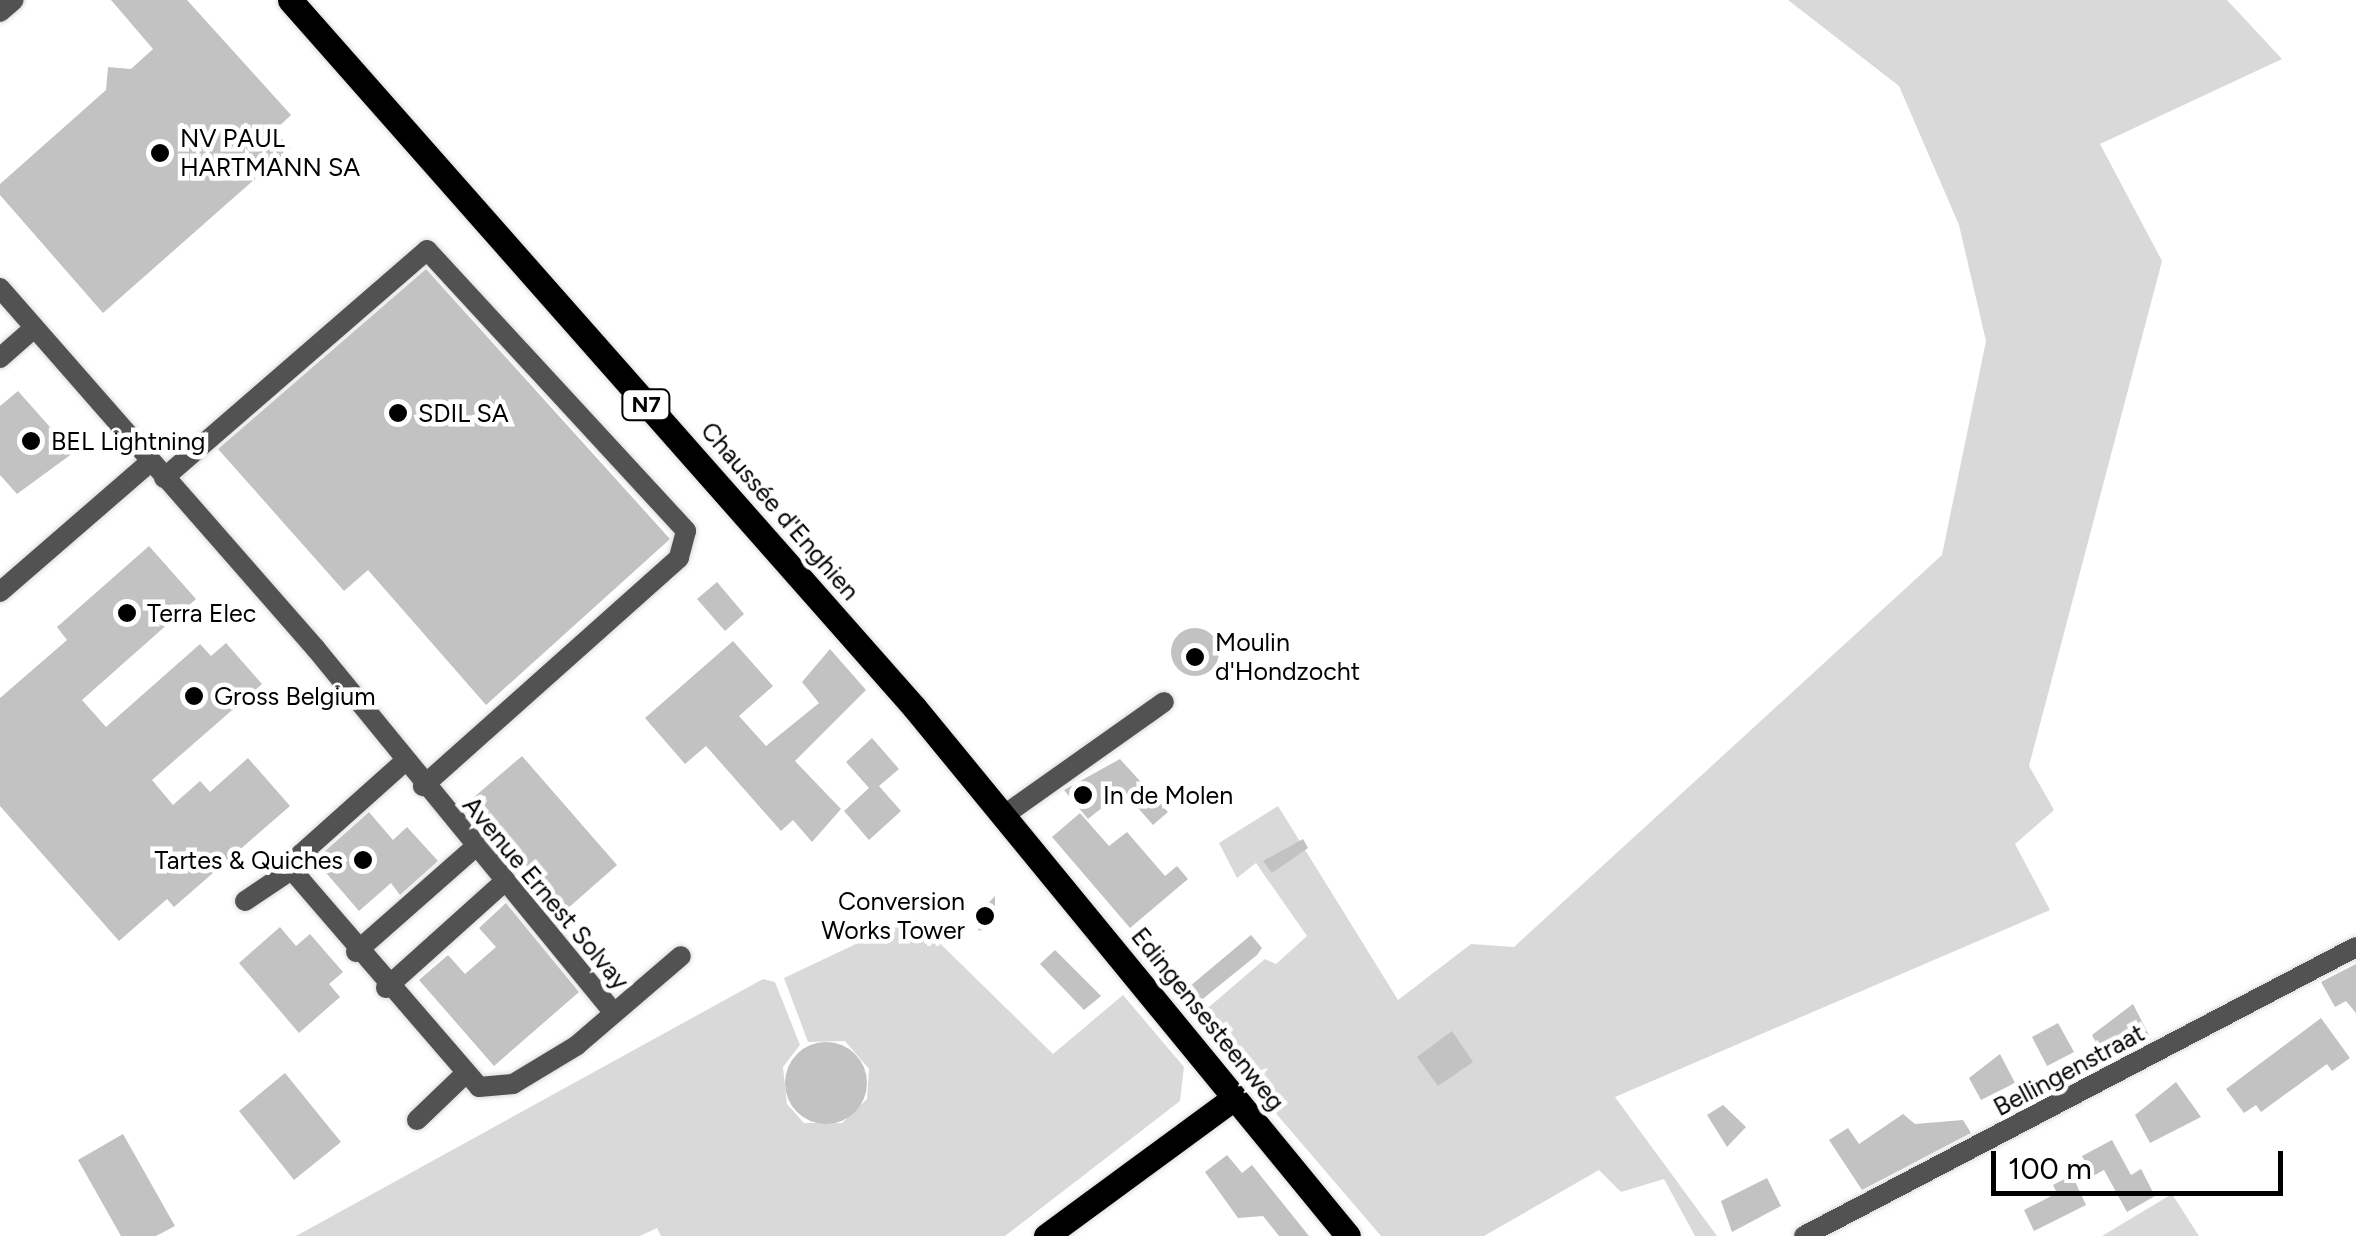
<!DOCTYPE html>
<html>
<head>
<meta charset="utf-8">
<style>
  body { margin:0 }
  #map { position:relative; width:2356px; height:1236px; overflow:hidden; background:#fff; font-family:Figtree,sans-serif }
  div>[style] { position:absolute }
  .green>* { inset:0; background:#d9d9d9 }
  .building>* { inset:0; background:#c2c2c2 }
  .round { border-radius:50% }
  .roads { filter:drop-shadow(0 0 2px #dbdbdb) drop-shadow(0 0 2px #dbdbdb) }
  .minor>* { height:20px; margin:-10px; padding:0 10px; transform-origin:10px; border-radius:10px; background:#525252 }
  .major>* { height:25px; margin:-12.5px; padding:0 12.5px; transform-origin:12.5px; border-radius:12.5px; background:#000 }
  .dots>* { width:28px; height:28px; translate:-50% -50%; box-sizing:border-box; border:5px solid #fff; border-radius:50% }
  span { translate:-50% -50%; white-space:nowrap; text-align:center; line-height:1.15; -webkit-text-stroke:9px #fff; paint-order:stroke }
  .shield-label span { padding:2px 8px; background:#fff; border:2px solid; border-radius:8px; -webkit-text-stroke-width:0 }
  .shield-label { font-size:22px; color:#000; font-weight:700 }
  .poi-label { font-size:25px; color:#000 }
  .left { translate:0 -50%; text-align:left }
  .right { translate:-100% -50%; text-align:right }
  .street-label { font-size:25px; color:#000 }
  .scale { position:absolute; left:1991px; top:1151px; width:292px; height:45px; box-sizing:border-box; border:5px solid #000; border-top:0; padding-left:12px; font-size:30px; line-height:35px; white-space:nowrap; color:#000; -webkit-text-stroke:8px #fff; paint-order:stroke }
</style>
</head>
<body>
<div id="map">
  <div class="green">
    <i style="clip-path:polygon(1788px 0,2227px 0,2282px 59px,2100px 144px,2162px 261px,2029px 766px,2054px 810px,2015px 844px,2050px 910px,1615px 1097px,1717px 1236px,1695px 1236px,1664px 1179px,1621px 1192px,1599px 1170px,1484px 1236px,1381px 1236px,1195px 1019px,1265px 959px,1276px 964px,1307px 936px,1256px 863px,1237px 878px,1219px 843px,1278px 806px,1398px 1000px,1471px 944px,1514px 947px,1942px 555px,1986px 341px,1959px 225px,1899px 86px)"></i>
    <i style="clip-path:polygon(913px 917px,1053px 1054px,1123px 995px,1184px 1067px,1180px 1101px,1005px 1236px,661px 1236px,657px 1228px,640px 1236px,296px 1236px,763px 979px,775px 982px,800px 1045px,783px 1067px,787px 1104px,804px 1123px,842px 1123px,867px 1099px,869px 1069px,845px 1041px,808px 1042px,784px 978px)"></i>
    <i style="clip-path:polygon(2172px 1194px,2199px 1236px,2102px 1236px)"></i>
  </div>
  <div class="building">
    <i style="clip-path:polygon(111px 0,187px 0,291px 115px,274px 131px,290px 148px,103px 313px,0 195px,0 184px,106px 90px,108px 67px,131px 69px,153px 49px)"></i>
    <i style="clip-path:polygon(426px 269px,670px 539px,486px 705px,368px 570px,344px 591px,218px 449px)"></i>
    <i style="clip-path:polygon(18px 391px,73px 453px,17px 494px,0 475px,0 406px)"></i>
    <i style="clip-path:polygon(149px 546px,196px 599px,82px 700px,106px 727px,200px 644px,211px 656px,226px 643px,262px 684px,152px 780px,173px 805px,200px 781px,210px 792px,248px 758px,290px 806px,174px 907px,167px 899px,119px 941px,0 806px,0 698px,67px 640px,57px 627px)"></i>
    <i style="clip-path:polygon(717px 582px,744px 614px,725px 631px,697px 599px)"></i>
    <i class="round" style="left:1171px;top:628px;width:48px;height:48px"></i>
    <i style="clip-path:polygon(733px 641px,773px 686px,739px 716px,766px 746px,819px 703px,802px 682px,830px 649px,866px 690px,795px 761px,841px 809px,812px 842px,793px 820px,781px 831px,706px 746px,685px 764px,645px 718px)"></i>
    <i style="clip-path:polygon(872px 738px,899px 769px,879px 786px,901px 811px,869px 840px,844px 811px,869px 788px,846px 762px)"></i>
    <i style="clip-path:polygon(522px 756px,617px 865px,567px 909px,467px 803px)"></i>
    <i style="clip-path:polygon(1120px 759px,1168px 812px,1153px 825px,1123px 791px,1088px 819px,1064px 790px)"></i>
    <i style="clip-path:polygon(369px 812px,393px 840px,407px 827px,438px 861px,400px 895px,391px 883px,359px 911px,315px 860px)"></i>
    <i style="clip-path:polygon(1080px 813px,1109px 846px,1127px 832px,1165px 876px,1177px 866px,1188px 879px,1130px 928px,1052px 837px)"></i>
    <i style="clip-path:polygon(1303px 839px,1308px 848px,1272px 873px,1263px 861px)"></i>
    <i style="clip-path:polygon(995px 896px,995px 926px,979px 931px,974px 918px)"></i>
    <i style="clip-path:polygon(506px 903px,579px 992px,494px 1066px,419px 980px,448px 955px,465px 974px,496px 947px,479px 928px)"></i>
    <i style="clip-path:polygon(280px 927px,296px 946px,310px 934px,343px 972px,329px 984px,340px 997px,299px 1033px,239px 963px)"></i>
    <i style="clip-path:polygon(1251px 935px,1262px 948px,1257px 955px,1194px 1006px,1183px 992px)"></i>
    <i style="clip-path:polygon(1055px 950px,1101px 996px,1084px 1010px,1040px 964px)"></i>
    <i style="clip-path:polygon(2356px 964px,2356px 1013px,2346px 1001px,2335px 1007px,2321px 982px)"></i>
    <i style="clip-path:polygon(2133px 1004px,2151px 1039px,2106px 1062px,2092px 1035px)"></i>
    <i style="clip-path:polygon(2321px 1018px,2350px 1058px,2332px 1071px,2327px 1064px,2261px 1112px,2256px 1105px,2244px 1113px,2226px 1089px)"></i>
    <i style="clip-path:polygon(2058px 1023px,2074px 1052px,2047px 1066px,2032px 1037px)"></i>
    <i style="clip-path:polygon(1452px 1031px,1473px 1062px,1438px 1086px,1417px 1057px)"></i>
    <i class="round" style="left:785px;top:1042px;width:82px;height:82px"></i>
    <i style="clip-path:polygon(2000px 1054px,2015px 1083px,1981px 1100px,1969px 1078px)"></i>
    <i style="clip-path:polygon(285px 1073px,341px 1142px,294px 1180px,239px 1111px)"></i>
    <i style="clip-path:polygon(2176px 1082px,2201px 1117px,2150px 1143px,2135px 1115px)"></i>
    <i style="clip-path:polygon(1723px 1105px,1746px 1127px,1727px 1147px,1707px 1115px)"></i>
    <i style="clip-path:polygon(1903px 1114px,1915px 1124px,1963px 1120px,1971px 1133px,1862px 1190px,1829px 1140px,1848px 1128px,1859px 1144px)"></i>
    <i style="clip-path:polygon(123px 1134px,175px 1226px,156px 1236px,121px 1236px,78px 1160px)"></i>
    <i style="clip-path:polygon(2112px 1140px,2131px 1175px,2141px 1169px,2155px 1196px,2127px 1212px,2104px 1170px,2093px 1176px,2082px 1156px)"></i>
    <i style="clip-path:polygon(1227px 1155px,1242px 1173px,1252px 1165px,1309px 1236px,1279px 1236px,1263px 1216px,1238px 1218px,1205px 1172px)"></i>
    <i style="clip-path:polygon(2072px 1175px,2086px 1205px,2034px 1231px,2024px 1210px,2057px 1193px,2053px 1185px)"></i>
    <i style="clip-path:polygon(1767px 1178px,1781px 1206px,1732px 1232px,1721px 1201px)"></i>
  </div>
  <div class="roads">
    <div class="minor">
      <i style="left:0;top:12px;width:18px;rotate:-41deg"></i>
      <i style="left:0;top:288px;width:480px;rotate:48.8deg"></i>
      <i style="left:316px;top:649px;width:470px;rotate:50.7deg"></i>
      <i style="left:0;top:358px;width:45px;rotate:-41.4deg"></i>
      <i style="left:164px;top:478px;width:348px;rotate:-40.9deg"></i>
      <i style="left:427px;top:250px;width:382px;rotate:47.3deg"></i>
      <i style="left:686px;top:531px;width:28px;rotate:105deg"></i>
      <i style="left:679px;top:558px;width:343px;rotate:138.3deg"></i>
      <i style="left:0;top:592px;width:198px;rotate:-40.9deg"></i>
      <i style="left:404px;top:762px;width:138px;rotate:138.2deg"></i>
      <i style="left:301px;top:854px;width:23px;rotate:97deg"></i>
      <i style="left:298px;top:877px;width:277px;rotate:49.2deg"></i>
      <i style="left:479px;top:1087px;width:34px;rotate:-5deg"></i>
      <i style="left:513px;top:1084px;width:74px;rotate:-31.1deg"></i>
      <i style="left:576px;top:1046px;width:138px;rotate:-40.6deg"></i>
      <i style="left:1003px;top:816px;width:197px;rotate:-35.3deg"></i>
      <i style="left:245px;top:901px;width:63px;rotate:-33.9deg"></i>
      <i style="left:356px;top:952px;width:157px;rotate:-41.4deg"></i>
      <i style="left:386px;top:988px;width:159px;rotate:-41.9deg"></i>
      <i style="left:417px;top:1120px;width:65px;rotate:-43.8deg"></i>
      <i style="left:1804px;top:1236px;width:623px;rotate:-27.63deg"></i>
    </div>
    <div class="major">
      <i style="left:290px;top:0;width:943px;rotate:48.57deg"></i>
      <i style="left:914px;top:707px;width:684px;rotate:50.63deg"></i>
      <i style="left:1046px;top:1236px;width:233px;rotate:-36.3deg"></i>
    </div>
  </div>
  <div class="dots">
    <i style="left:160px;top:153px;background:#000"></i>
    <i style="left:398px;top:413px;background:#000"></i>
    <i style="left:31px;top:441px;background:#000"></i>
    <i style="left:127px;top:613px;background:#000"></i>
    <i style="left:1195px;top:657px;background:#000"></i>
    <i style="left:194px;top:696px;background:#000"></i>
    <i style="left:1083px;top:795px;background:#000"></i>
    <i style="left:363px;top:860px;background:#000"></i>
    <i style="left:985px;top:916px;background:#000"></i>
  </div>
  <div class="shield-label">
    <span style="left:646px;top:405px">N7</span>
  </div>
  <div class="poi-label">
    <span class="left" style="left:180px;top:153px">NV PAUL<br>HARTMANN SA</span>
    <span class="left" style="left:418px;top:413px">SDIL SA</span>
    <span class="left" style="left:51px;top:441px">BEL Lightning</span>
    <span class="left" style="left:147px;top:613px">Terra Elec</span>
    <span class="left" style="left:1215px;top:657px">Moulin<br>d'Hondzocht</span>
    <span class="left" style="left:214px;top:696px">Gross Belgium</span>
    <span class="left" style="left:1103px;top:795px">In de Molen</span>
    <span class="right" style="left:343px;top:860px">Tartes &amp; Quiches</span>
    <span class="right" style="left:965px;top:916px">Conversion<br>Works Tower</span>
  </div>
  <div class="street-label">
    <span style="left:780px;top:511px;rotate:49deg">Chaussée d'Enghien</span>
    <span style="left:546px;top:893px;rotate:50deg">Avenue Ernest Solvay</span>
    <span style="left:1208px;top:1019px;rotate:51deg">Edingensesteenweg</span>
    <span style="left:2069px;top:1070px;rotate:-28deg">Bellingenstraat</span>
  </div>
  <div class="scale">100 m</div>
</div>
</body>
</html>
